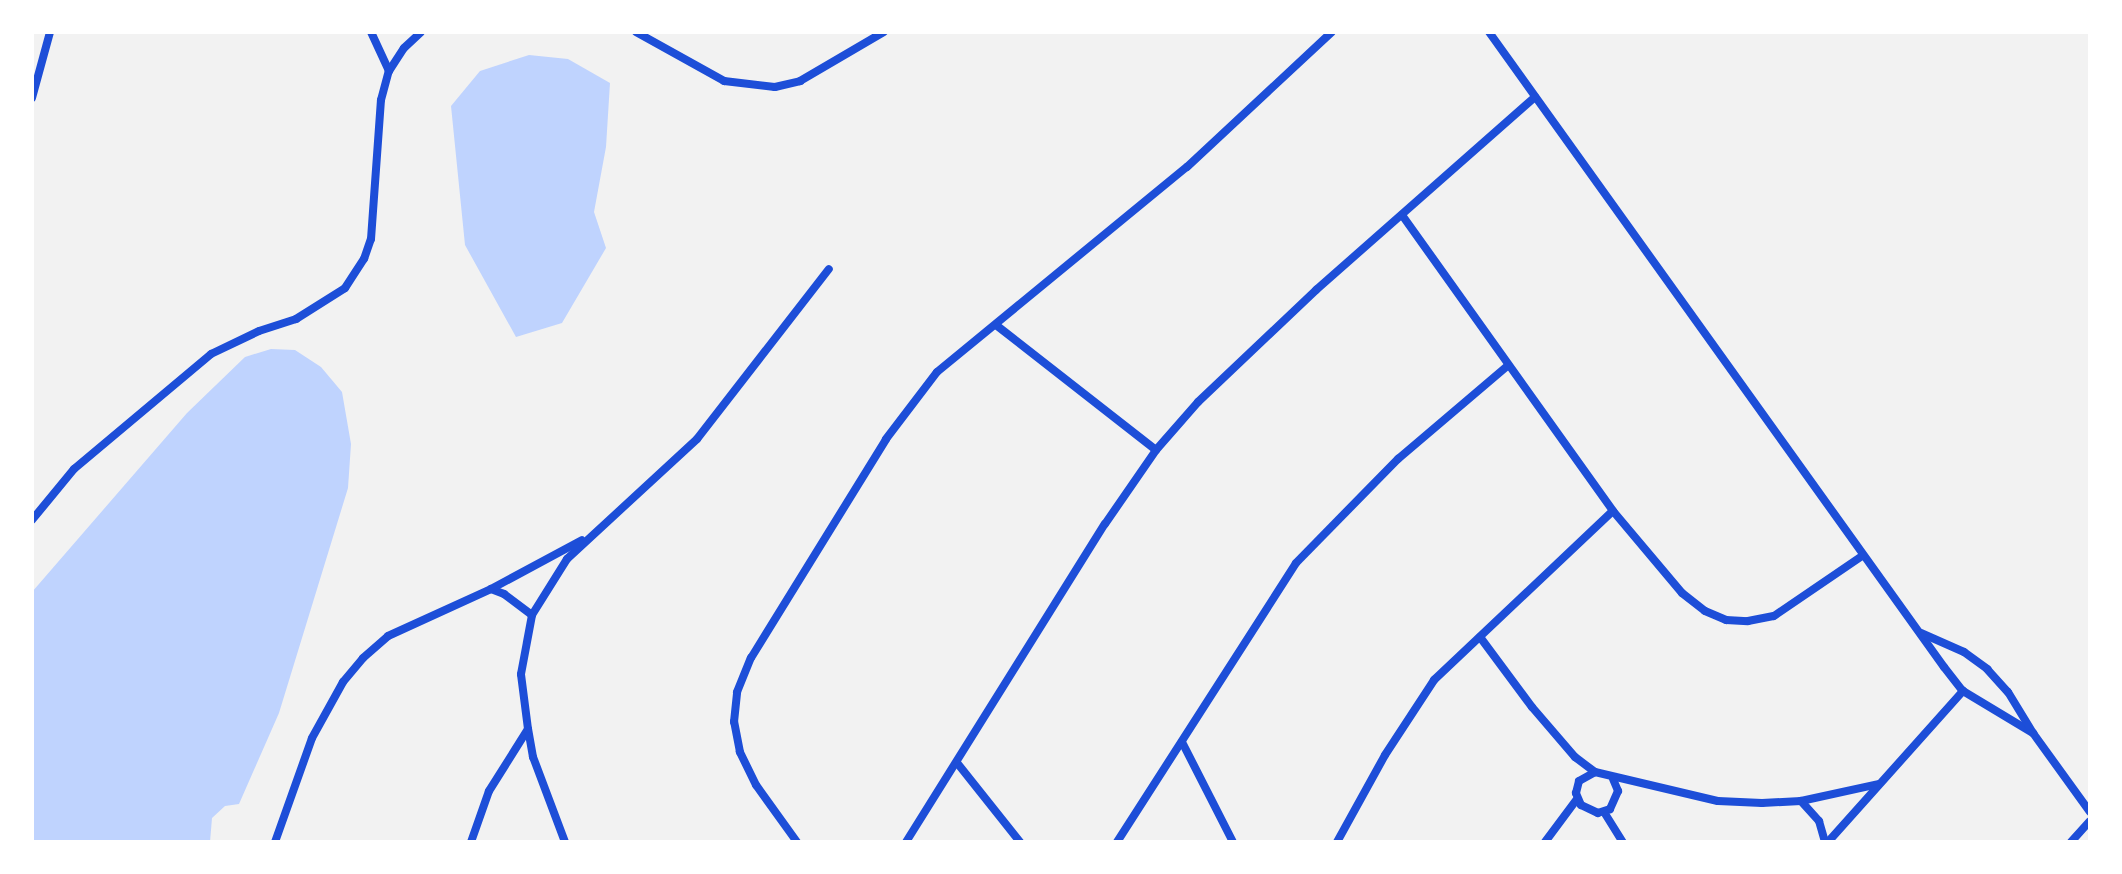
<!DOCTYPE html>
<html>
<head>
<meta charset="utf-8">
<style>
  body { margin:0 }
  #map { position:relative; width:2122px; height:874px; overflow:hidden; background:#f2f2f2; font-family:"Fira Sans",sans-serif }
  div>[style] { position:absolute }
  .water>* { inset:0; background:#bfd3fe }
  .minor>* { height:8px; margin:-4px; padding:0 4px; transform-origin:4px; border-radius:4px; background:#1d4ed8 }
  span { translate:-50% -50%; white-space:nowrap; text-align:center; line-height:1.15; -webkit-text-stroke:6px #fff; paint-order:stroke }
  .frame { position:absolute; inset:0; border:34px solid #fff; pointer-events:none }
</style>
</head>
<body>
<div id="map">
  <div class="water">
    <i style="clip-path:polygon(529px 55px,568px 59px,610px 83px,606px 147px,594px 212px,606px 248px,562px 323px,516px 337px,465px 245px,451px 106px,480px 71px)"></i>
    <i style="clip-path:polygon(271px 349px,295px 350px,321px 367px,342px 392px,351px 444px,348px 488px,279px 713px,239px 804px,225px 806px,212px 818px,210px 842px,32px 842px,32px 592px,187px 413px,245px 357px)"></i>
  </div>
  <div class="minor">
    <i style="left:371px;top:32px;width:43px;rotate:65.2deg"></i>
    <i style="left:636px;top:32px;width:101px;rotate:29.1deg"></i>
    <i style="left:724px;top:81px;width:51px;rotate:6.7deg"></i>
    <i style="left:775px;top:87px;width:26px;rotate:-13deg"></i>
    <i style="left:800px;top:81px;width:97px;rotate:-30.3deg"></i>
    <i style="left:1489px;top:32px;width:781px;rotate:54.38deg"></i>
    <i style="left:1944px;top:667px;width:31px;rotate:52deg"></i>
    <i style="left:1963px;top:691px;width:82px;rotate:31deg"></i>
    <i style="left:32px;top:98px;width:68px;rotate:-74.7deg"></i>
    <i style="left:1402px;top:215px;width:364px;rotate:54.5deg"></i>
    <i style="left:1613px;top:511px;width:107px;rotate:49.9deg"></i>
    <i style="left:1682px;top:593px;width:29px;rotate:38deg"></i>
    <i style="left:1705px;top:611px;width:23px;rotate:23deg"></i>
    <i style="left:1726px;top:620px;width:22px;rotate:3deg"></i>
    <i style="left:1748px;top:621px;width:26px;rotate:-11deg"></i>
    <i style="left:1774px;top:616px;width:107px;rotate:-34.3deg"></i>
    <i style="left:996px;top:325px;width:203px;rotate:38deg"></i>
    <i style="left:32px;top:520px;width:66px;rotate:-50.5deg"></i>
    <i style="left:74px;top:469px;width:179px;rotate:-40deg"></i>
    <i style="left:211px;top:354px;width:53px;rotate:-25.6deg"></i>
    <i style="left:259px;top:331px;width:39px;rotate:-18deg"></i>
    <i style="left:296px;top:319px;width:58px;rotate:-32.3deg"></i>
    <i style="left:345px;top:288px;width:35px;rotate:-57deg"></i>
    <i style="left:364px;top:259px;width:21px;rotate:-71deg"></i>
    <i style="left:371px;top:239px;width:139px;rotate:-85.9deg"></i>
    <i style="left:381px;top:100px;width:30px;rotate:-75deg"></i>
    <i style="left:389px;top:71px;width:27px;rotate:-57deg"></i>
    <i style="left:404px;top:48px;width:23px;rotate:-43deg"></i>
    <i style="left:491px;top:589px;width:14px;rotate:21deg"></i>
    <i style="left:504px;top:594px;width:35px;rotate:37deg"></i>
    <i style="left:1921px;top:633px;width:47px;rotate:23.8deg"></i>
    <i style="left:1964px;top:652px;width:29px;rotate:36deg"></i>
    <i style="left:1987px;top:669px;width:31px;rotate:48deg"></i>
    <i style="left:2008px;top:692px;width:48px;rotate:58.6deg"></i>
    <i style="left:2033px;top:733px;width:97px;rotate:54.2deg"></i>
    <i style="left:1480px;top:637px;width:87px;rotate:53.4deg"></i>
    <i style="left:1532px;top:707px;width:66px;rotate:49.3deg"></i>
    <i style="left:1575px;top:757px;width:25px;rotate:37deg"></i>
    <i style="left:1182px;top:742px;width:112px;rotate:63deg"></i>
    <i style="left:958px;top:764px;width:100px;rotate:51.5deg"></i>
    <i style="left:1613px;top:779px;width:13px;rotate:67deg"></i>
    <i style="left:1618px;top:791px;width:20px;rotate:114deg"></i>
    <i style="left:1610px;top:809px;width:13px;rotate:162deg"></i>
    <i style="left:1598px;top:813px;width:19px;rotate:-155deg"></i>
    <i style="left:1581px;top:805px;width:13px;rotate:-113deg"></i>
    <i style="left:1576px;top:793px;width:12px;rotate:-76deg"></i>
    <i style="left:1579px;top:781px;width:18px;rotate:-29deg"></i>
    <i style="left:1595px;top:772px;width:126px;rotate:13.3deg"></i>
    <i style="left:1718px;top:801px;width:44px;rotate:2.6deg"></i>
    <i style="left:1762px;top:803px;width:39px;rotate:-3deg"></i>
    <i style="left:1801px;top:801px;width:79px;rotate:-12.4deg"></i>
    <i style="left:1801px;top:801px;width:27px;rotate:48deg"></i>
    <i style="left:1819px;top:821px;width:22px;rotate:74deg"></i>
    <i style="left:1604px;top:812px;width:36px;rotate:58deg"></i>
    <i style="left:275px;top:842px;width:110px;rotate:-70.4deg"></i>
    <i style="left:312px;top:738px;width:64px;rotate:-61deg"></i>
    <i style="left:343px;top:682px;width:31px;rotate:-50deg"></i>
    <i style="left:363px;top:658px;width:33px;rotate:-41deg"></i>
    <i style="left:388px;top:636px;width:113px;rotate:-24.5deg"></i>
    <i style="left:491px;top:589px;width:103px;rotate:-28.3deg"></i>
    <i style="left:471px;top:842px;width:54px;rotate:-70.6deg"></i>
    <i style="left:489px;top:791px;width:73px;rotate:-57.8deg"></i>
    <i style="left:565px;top:842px;width:91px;rotate:-110.6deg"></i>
    <i style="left:533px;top:757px;width:28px;rotate:-100deg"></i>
    <i style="left:528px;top:729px;width:55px;rotate:-97.3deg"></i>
    <i style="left:521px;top:674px;width:60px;rotate:-79.4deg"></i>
    <i style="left:532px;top:615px;width:66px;rotate:-58deg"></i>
    <i style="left:567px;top:559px;width:177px;rotate:-42.7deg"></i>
    <i style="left:697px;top:439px;width:215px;rotate:-52.2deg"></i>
    <i style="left:797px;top:842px;width:70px;rotate:-125.7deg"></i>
    <i style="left:756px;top:785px;width:37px;rotate:-116deg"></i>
    <i style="left:740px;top:752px;width:31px;rotate:-101deg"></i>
    <i style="left:734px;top:722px;width:30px;rotate:-84deg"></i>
    <i style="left:737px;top:692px;width:37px;rotate:-68deg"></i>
    <i style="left:751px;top:658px;width:257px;rotate:-58.3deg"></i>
    <i style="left:886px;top:439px;width:84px;rotate:-52.7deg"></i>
    <i style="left:937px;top:372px;width:323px;rotate:-39.4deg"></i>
    <i style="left:1187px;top:167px;width:198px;rotate:-43deg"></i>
    <i style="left:906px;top:842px;width:375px;rotate:-58deg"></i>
    <i style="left:1105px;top:524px;width:90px;rotate:-55.4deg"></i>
    <i style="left:1156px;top:450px;width:64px;rotate:-48.8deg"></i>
    <i style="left:1198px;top:402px;width:163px;rotate:-43.5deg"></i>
    <i style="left:1316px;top:290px;width:292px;rotate:-41.4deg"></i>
    <i style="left:1117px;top:842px;width:331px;rotate:-57.3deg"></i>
    <i style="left:1296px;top:563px;width:146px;rotate:-45.6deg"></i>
    <i style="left:1398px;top:459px;width:142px;rotate:-40.4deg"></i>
    <i style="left:1337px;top:842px;width:99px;rotate:-61.1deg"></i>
    <i style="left:1385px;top:755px;width:90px;rotate:-56.8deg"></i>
    <i style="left:1434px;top:680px;width:246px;rotate:-43.4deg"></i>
    <i style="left:1545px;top:842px;width:54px;rotate:-53.3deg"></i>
    <i style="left:1828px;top:842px;width:203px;rotate:-48.2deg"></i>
    <i style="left:2071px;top:842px;width:28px;rotate:-48deg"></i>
  </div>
  <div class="frame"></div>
</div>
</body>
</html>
